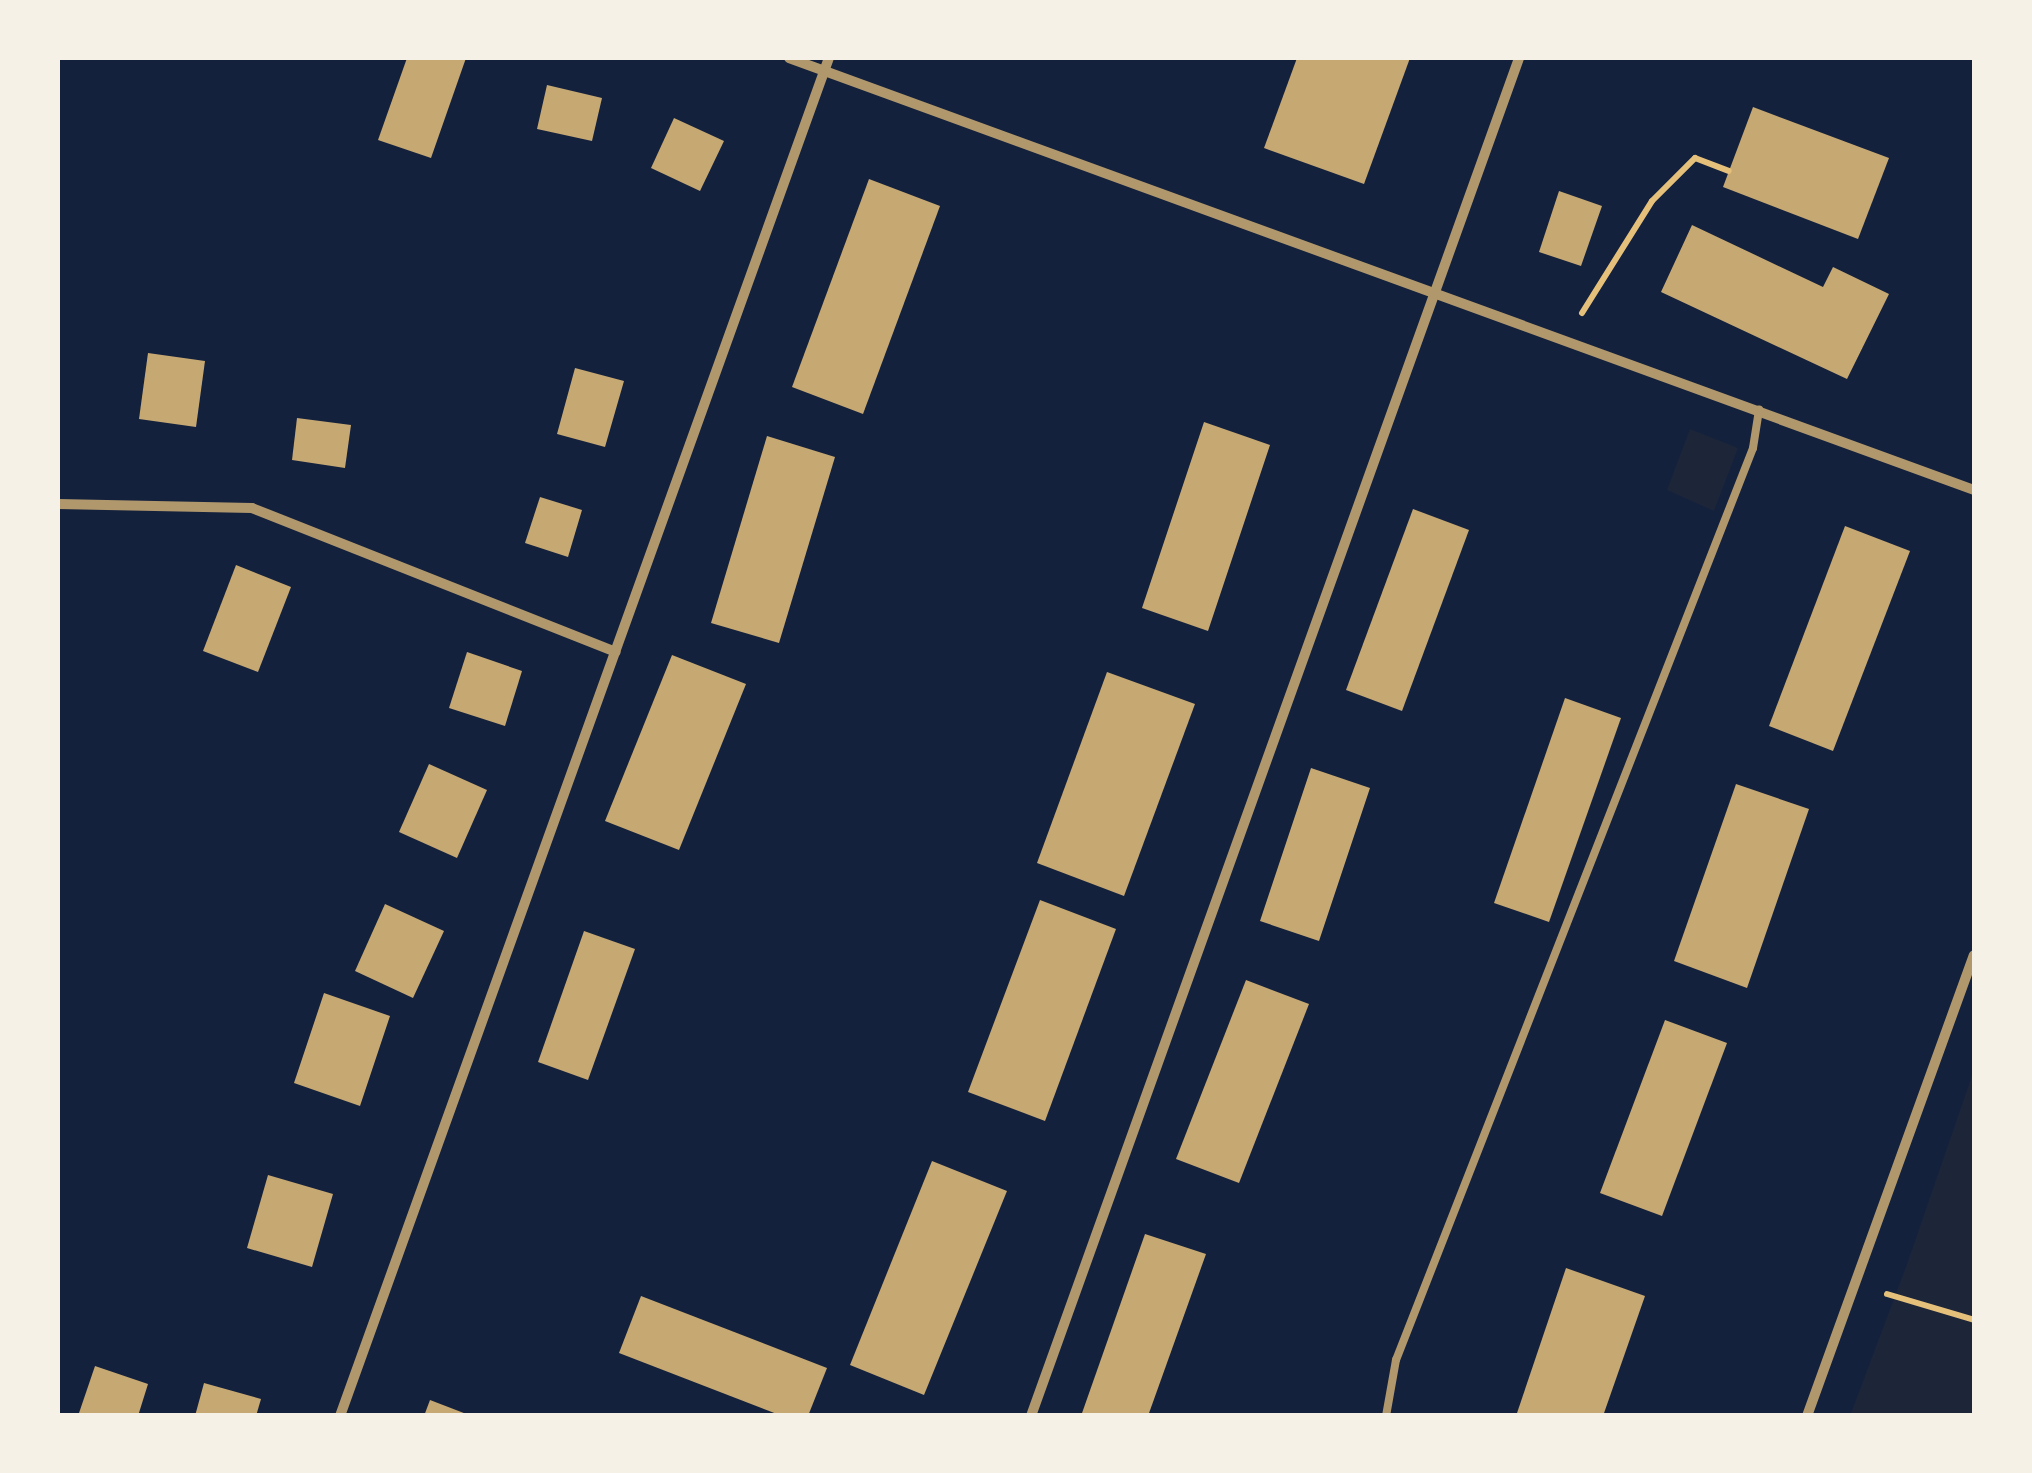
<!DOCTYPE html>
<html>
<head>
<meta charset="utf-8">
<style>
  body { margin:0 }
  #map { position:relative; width:2032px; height:1473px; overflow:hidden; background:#14213d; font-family:Rubik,sans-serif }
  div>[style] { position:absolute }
  .green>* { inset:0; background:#1d2539 }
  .building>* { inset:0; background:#c6a872 }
  .path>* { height:6px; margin:-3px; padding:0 3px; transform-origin:3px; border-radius:3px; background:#e5c07b }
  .service>* { height:8px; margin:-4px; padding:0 4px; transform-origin:4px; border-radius:4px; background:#b1986c }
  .minor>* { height:10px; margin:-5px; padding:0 5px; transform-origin:5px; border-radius:5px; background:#b1986c }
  span { translate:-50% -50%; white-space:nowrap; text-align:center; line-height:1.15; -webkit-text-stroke:8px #f6f1e7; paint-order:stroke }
  .frame { position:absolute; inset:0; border:60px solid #f6f1e7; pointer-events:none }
</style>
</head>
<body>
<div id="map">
  <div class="green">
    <i style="clip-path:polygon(1690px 429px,1738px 448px,1714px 511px,1667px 490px)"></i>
    <i style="clip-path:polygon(1974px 1070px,1974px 1415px,1850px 1416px,1906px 1267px)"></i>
  </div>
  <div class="building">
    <i style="clip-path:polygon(407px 58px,466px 58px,431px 158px,378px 140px)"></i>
    <i style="clip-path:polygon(1297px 58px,1410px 58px,1364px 184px,1264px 148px)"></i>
    <i style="clip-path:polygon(547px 85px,602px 98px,592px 141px,537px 129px)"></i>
    <i style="clip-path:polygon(1753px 107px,1889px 158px,1858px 239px,1723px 187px)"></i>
    <i style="clip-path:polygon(674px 118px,724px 141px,700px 191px,651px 168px)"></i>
    <i style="clip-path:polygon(869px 179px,940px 206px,863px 414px,792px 387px)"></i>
    <i style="clip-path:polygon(1559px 191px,1602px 206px,1581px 266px,1539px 252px)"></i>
    <i style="clip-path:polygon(1692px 225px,1823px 287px,1833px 267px,1889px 294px,1847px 379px,1661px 292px)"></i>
    <i style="clip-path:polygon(148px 353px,205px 361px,196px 427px,139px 419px)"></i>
    <i style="clip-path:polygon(575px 368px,624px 381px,605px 447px,557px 434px)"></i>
    <i style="clip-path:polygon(297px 418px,351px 425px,345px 468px,292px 460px)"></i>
    <i style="clip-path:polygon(1204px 422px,1270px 445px,1208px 631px,1142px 608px)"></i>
    <i style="clip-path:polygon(767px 436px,835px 457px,779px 643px,711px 623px)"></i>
    <i style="clip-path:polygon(540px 497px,582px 510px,568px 557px,525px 543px)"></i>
    <i style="clip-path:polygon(1413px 509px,1469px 530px,1402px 711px,1346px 690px)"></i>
    <i style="clip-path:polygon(1845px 526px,1910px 551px,1833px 751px,1769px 726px)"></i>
    <i style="clip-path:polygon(236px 565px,291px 587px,258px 672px,203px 651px)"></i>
    <i style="clip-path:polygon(467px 652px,522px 671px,505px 726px,449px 708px)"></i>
    <i style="clip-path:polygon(672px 655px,746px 684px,679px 850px,605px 821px)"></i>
    <i style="clip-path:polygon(1107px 672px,1195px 704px,1124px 896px,1037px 863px)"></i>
    <i style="clip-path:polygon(1565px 698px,1621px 718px,1549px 922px,1494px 903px)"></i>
    <i style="clip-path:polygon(429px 764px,487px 790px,457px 858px,399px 832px)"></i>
    <i style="clip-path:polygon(1311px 768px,1370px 788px,1319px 941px,1260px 921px)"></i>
    <i style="clip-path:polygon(1736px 784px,1809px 809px,1747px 988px,1674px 961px)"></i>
    <i style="clip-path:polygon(1040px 900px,1116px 929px,1045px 1121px,968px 1092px)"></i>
    <i style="clip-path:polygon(385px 904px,444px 931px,413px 998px,355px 971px)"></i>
    <i style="clip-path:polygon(584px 931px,635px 949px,588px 1080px,538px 1062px)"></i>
    <i style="clip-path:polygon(1246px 980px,1309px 1004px,1239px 1183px,1176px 1159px)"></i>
    <i style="clip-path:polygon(324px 993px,390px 1016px,360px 1106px,294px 1083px)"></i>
    <i style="clip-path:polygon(1665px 1020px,1727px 1043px,1662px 1216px,1600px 1193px)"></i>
    <i style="clip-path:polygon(932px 1161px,1007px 1191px,924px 1395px,850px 1365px)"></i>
    <i style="clip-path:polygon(268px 1175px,333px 1194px,312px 1267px,247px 1248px)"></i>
    <i style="clip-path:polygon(1145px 1234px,1206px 1254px,1148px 1416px,1081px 1416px)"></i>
    <i style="clip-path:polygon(1566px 1268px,1645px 1296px,1603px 1416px,1516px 1416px)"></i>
    <i style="clip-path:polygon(641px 1296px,827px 1368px,808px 1416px,782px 1416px,619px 1353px)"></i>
    <i style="clip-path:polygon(95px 1366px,148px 1384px,138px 1416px,78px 1416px)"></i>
    <i style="clip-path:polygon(204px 1383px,261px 1399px,256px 1416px,195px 1416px)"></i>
    <i style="clip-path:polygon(430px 1400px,469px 1415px,469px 1416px,424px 1416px)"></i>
  </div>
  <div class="path">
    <i style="left:1582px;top:313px;width:132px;rotate:-58deg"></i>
    <i style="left:1652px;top:201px;width:61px;rotate:-45deg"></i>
    <i style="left:1695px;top:158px;width:36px;rotate:21deg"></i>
    <i style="left:1887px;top:1294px;width:91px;rotate:16.6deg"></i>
  </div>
  <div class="service">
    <i style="left:1386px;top:1416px;width:57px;rotate:-79.9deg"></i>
    <i style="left:1396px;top:1360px;width:979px;rotate:-68.62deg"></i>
    <i style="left:1753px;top:448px;width:39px;rotate:-81deg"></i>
  </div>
  <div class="minor">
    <i style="left:789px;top:58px;width:1261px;rotate:20.03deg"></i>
    <i style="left:58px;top:504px;width:194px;rotate:1.2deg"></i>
    <i style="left:252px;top:508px;width:391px;rotate:21.6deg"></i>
    <i style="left:340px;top:1416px;width:1443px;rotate:-70.2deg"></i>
    <i style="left:1031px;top:1416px;width:1443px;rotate:-70.23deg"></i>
    <i style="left:1807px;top:1416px;width:490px;rotate:-70.1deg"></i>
  </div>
  <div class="frame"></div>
</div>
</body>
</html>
